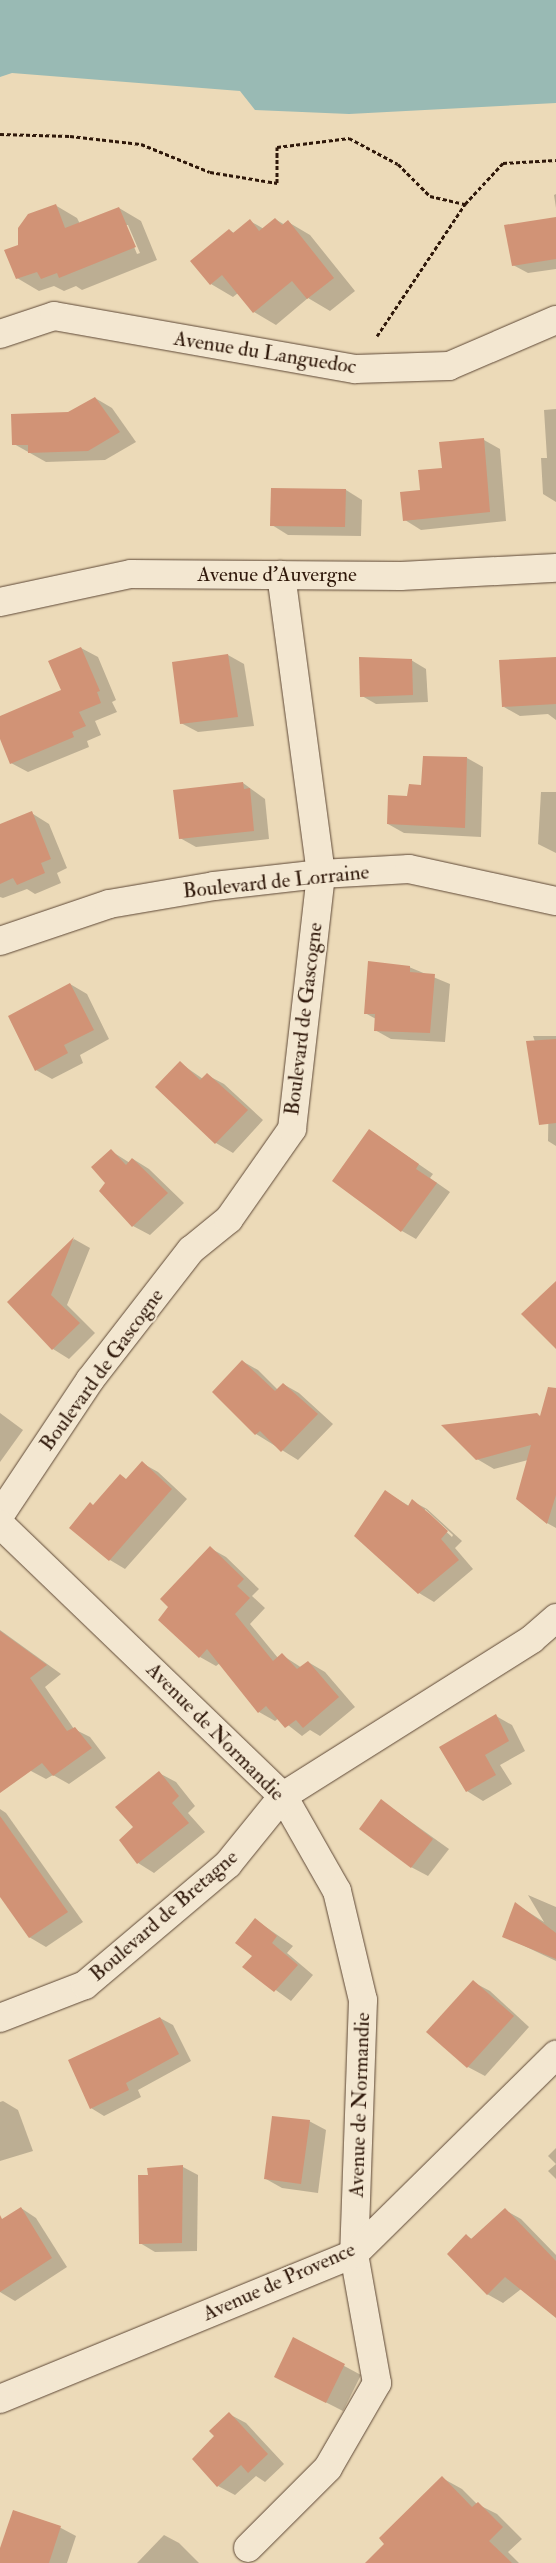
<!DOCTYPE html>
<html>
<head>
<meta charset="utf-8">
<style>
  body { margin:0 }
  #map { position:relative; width:556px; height:2563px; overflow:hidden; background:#ecdab8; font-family:"IM FELL Double Pica",serif }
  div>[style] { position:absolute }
  .water>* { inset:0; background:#99bab4 }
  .shadow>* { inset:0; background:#0003 }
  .building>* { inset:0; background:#d19376 }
  .path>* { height:3px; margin-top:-1.5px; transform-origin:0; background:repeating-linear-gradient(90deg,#2f180a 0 4px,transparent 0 6.5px) }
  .roads { filter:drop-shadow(0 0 1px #5e4836) drop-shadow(0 0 1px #5e4836) }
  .minor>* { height:28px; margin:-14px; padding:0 14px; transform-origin:14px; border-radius:14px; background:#f3e7d1 }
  span { translate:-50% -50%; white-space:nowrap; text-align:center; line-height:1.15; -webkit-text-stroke:4px #f3e7d1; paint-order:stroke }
  .street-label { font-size:21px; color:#2f180a }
</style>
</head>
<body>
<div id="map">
  <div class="water">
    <i style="clip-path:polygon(0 0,556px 0,556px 103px,349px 114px,255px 110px,240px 91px,12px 73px,0 77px)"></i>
  </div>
  <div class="shadow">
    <i style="clip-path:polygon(556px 194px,556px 208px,554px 195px)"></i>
    <i style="clip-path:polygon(evenodd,55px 205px,77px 218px,80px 224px,119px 208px,141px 221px,157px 260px,82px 290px,76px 286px,64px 291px,54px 286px,39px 291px,17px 278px,19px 246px,55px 205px,125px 225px,128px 225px,140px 253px,137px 254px,125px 225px)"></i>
    <i style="clip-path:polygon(556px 218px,556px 269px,528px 273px,513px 265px)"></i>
    <i style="clip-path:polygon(275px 219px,285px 225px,288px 222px,310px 235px,355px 291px,330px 311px,308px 298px,276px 325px,254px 312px,238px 293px,233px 297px,211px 284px,229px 230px,234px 233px,250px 221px,264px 229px)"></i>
    <i style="clip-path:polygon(95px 398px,112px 408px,136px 442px,105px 460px,46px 462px,14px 444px)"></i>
    <i style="clip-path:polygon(556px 409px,556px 502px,543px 494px,541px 458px,547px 458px,544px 410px)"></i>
    <i style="clip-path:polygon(484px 440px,500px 449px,506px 521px,421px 530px,405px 520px,422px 491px,443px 469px)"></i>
    <i style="clip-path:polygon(346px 490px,362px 500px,361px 536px,288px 535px,272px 525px)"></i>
    <i style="clip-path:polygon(81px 648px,98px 657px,116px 700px,112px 702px,117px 712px,95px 721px,101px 735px,87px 741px,89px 747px,28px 772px,11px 763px,0 736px,0 717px,62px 691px)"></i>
    <i style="clip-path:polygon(228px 655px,244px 664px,254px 726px,198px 732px,181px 723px)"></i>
    <i style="clip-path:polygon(360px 658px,411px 660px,426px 669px,428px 702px,376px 704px,362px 696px)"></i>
    <i style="clip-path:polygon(556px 658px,556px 720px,548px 714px,520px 716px,504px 707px)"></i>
    <i style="clip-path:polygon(467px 758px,483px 767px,481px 837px,404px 833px,388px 824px,408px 797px)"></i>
    <i style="clip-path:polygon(243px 783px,265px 799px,269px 839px,196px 847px,180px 838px)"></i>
    <i style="clip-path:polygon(541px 792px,556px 792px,556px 853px,538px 844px)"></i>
    <i style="clip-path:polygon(33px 814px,49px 824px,67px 868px,57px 873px,61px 883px,35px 894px,27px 889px,3px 898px,0 897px,0 830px)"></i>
    <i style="clip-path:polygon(409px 967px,450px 984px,445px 1042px,391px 1039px,375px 1030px,376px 1019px,365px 1013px)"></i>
    <i style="clip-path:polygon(70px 984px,87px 994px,109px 1039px,80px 1055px,83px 1063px,52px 1079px,36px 1070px)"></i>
    <i style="clip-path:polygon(533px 1036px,556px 1036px,556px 1146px,548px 1141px,549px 1083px)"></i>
    <i style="clip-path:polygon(180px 1063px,203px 1079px,207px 1075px,224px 1084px,263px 1120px,233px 1153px,216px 1143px,156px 1087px)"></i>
    <i style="clip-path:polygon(369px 1130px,433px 1174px,430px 1178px,450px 1192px,416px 1239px,402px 1231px)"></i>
    <i style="clip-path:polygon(111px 1151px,130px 1163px,133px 1159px,149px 1169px,184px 1203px,150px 1235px,133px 1226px,107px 1183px)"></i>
    <i style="clip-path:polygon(74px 1239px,90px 1248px,67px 1305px,95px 1333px,69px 1359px,53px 1349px,9px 1302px)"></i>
    <i style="clip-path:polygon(242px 1361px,258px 1370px,278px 1390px,283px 1384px,299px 1393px,333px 1424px,298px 1460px,256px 1434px)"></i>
    <i style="clip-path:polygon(0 1413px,23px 1430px,0 1462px)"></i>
    <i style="clip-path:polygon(556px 1427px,556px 1528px,547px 1523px,528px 1460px,494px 1469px,477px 1459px)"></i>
    <i style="clip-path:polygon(142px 1463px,158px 1472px,187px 1499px,125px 1569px,110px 1560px,94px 1506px,127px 1480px)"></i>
    <i style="clip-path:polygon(evenodd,386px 1492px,409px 1506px,412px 1501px,427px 1509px,462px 1541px,455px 1548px,473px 1569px,434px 1602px,419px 1593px,386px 1492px,425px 1509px,453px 1535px,452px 1537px,425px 1512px,425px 1509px)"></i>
    <i style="clip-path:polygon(210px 1548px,226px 1557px,259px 1589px,252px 1596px,265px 1608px,250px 1624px,278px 1658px,282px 1655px,302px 1668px,308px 1662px,325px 1672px,355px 1707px,320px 1736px,310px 1730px,302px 1736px,279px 1718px,275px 1721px,259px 1712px,220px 1663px,216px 1666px,200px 1657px)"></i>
    <i style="clip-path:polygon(0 1630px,61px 1674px,45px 1687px,74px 1729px,90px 1737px,106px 1758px,69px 1784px,53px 1775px,46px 1779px,31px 1771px,0 1731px)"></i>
    <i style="clip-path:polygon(496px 1716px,512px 1725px,525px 1751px,500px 1765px,512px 1784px,483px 1801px,467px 1791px)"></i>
    <i style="clip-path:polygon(159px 1773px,176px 1782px,195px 1806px,188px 1813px,205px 1832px,154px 1873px,138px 1863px,134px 1827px)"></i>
    <i style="clip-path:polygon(382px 1801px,449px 1849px,428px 1876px,411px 1867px)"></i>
    <i style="clip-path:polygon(0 1809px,6px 1813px,83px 1922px,46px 1947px,29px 1937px,0 1895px)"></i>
    <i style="clip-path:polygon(528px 1895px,556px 1907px,556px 1961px,503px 1936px,516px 1904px,544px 1922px)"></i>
    <i style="clip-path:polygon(256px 1920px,293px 1946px,287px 1953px,313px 1975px,291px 2001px,244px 1967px,254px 1956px)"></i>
    <i style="clip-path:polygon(473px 1982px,490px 1991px,529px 2027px,485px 2076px,468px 2067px,428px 2032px)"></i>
    <i style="clip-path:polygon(160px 2018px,173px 2025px,191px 2061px,138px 2090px,141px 2097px,104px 2116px,91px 2108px,69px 2061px)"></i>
    <i style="clip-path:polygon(3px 2101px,18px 2110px,33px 2151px,0 2161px,0 2102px)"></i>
    <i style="clip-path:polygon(309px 2121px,326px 2130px,318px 2193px,282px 2188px,266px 2179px)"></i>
    <i style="clip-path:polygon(556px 2148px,556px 2179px,548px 2171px,556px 2164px,548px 2156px)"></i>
    <i style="clip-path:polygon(183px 2167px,198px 2175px,197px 2251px,155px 2252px,140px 2243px,149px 2177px)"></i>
    <i style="clip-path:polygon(21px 2208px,36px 2218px,67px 2267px,15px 2301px,0 2292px,0 2222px)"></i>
    <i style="clip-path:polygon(505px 2210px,521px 2219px,556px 2255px,556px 2262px,503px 2303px,487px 2294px,467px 2236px,472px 2239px)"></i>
    <i style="clip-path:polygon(294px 2339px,361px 2375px,343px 2411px,276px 2377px)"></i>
    <i style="clip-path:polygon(229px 2414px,246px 2423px,284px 2464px,265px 2482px,256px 2476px,235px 2495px,218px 2486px)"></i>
    <i style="clip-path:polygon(442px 2478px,462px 2489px,477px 2504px,497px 2514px,522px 2539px,508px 2552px,519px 2563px,369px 2563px)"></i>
    <i style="clip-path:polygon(13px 2512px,61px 2528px,76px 2536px,67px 2563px,0 2563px,0 2552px)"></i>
    <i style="clip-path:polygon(164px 2535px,179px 2543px,199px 2563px,137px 2563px)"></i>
  </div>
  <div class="building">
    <i style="clip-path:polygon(56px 204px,65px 228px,119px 207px,136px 247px,59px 278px,57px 273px,41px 279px,37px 272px,16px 279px,4px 250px,18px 245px,18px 228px,28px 214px)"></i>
    <i style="clip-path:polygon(556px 217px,556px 259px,512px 266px,504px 225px)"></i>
    <i style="clip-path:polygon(275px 218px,282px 225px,288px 220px,334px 278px,307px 299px,292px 281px,253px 313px,222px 275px,210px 285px,190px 261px,229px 229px,233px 233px,250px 219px,259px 231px)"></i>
    <i style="clip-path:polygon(95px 397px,120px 432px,88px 451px,28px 453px,28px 445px,12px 445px,11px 414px,68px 412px)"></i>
    <i style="clip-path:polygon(484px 438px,490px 512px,403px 521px,400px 492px,420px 490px,418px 470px,442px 468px,439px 442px)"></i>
    <i style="clip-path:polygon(271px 488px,346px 489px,345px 527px,270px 526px)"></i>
    <i style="clip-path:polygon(81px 647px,100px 691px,97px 692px,101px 703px,79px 712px,86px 726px,72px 732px,74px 737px,10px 764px,0 739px,0 716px,61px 690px,48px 661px)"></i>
    <i style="clip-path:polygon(228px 654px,238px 717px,180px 724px,172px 662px)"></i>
    <i style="clip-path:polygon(359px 657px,412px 659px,413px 695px,360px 697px)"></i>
    <i style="clip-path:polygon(556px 657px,556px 704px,502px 707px,499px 660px)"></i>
    <i style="clip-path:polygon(423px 756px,467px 757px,465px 828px,387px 824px,388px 795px,407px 796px,409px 784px,421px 785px)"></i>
    <i style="clip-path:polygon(243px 782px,244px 789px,250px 788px,254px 831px,179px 839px,173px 790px)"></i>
    <i style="clip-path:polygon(32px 811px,51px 859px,41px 863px,45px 873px,17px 885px,13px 878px,0 884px,0 824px)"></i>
    <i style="clip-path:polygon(368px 961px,410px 966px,410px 972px,435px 974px,430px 1033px,374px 1031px,375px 1014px,364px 1014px)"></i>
    <i style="clip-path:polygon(70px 983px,94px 1030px,64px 1045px,68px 1053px,35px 1071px,8px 1016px)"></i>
    <i style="clip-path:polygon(556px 1039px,556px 1123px,539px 1125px,526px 1041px)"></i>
    <i style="clip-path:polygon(180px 1061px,200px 1080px,207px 1073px,248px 1110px,215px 1144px,155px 1087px)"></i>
    <i style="clip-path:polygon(369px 1129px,419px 1164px,416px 1169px,437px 1183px,401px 1232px,332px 1181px)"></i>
    <i style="clip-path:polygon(111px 1149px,126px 1165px,132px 1158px,168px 1193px,132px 1227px,99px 1191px,105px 1183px,91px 1167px)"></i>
    <i style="clip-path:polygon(74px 1237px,51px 1295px,80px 1323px,52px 1350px,7px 1302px)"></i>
    <i style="clip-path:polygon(556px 1281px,556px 1349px,521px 1314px)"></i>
    <i style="clip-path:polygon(242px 1360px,275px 1391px,283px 1383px,318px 1414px,281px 1452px,260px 1431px,255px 1435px,212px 1392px)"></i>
    <i style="clip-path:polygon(548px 1387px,556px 1388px,556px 1495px,547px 1524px,516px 1499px,531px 1445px,476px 1460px,441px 1425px,537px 1413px,540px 1416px)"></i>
    <i style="clip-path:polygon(142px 1461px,172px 1489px,109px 1561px,69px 1528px,90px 1502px,93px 1505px,120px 1474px,126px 1479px)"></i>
    <i style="clip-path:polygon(385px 1490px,408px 1506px,412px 1499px,431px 1515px,448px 1531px,441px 1539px,459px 1560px,418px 1594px,354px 1536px)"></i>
    <i style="clip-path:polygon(210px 1546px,244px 1579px,237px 1586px,250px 1598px,235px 1614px,273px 1661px,282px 1653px,297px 1669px,308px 1661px,339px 1697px,303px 1728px,296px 1720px,285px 1728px,266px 1706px,258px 1713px,207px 1649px,199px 1658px,158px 1620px,168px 1607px,160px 1599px)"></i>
    <i style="clip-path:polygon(0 1631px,47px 1665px,30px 1678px,67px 1731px,75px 1727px,92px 1748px,53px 1776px,42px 1763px,0 1793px)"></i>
    <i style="clip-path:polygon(496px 1714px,509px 1741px,485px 1755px,496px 1775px,466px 1792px,439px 1747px)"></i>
    <i style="clip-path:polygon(159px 1771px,179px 1796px,172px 1803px,189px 1823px,137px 1864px,119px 1840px,133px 1827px,115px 1807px)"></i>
    <i style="clip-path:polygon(381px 1799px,433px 1839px,411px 1868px,359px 1829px)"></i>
    <i style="clip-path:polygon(0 1816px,68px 1912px,29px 1938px,0 1897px)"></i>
    <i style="clip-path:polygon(515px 1902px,556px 1933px,556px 1959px,502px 1937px)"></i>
    <i style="clip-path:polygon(255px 1918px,277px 1936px,272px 1943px,298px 1965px,274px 1992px,242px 1967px,252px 1956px,235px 1943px)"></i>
    <i style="clip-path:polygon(473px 1980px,514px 2016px,467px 2068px,426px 2032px)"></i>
    <i style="clip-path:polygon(160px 2017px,179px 2054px,126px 2083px,129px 2090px,90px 2109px,68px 2060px)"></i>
    <i style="clip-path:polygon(272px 2116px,310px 2120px,301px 2184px,264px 2179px)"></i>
    <i style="clip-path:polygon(183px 2165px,182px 2243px,139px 2244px,138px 2175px,148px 2175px,147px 2168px)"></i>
    <i style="clip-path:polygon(21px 2207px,52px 2258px,0 2292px,0 2215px,2px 2219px)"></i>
    <i style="clip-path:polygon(505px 2208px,556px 2261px,556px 2318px,505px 2277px,487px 2295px,447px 2254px,466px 2234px,471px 2239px)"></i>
    <i style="clip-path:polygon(293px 2337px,345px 2364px,326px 2403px,274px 2377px)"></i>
    <i style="clip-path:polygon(229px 2412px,268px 2454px,248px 2473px,241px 2465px,217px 2487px,192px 2459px,214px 2436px,209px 2431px)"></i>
    <i style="clip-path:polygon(442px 2476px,472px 2507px,478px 2502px,503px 2527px,489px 2541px,512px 2563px,365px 2563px,384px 2544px,379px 2538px)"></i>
    <i style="clip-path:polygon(13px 2510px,61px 2526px,49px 2563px,0 2563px,0 2548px)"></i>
  </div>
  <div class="path">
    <i style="left:0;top:134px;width:70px;rotate:1.6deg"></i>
    <i style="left:70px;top:136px;width:71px;rotate:6.4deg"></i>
    <i style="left:141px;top:144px;width:74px;rotate:22.1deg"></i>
    <i style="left:210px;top:172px;width:68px;rotate:9.3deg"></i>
    <i style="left:277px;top:183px;width:36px;rotate:-90deg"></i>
    <i style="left:277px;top:147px;width:73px;rotate:-7.1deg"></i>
    <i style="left:349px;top:138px;width:55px;rotate:28deg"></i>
    <i style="left:398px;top:164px;width:45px;rotate:45deg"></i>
    <i style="left:430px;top:196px;width:36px;rotate:13deg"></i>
    <i style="left:377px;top:336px;width:159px;rotate:-56.3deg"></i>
    <i style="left:465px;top:204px;width:56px;rotate:-47.2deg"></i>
    <i style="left:503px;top:163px;width:53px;rotate:-3.2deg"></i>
  </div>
  <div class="roads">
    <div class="minor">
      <i style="left:0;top:334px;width:57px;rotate:-18.4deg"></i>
      <i style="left:54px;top:316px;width:306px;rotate:10deg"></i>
      <i style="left:355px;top:369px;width:94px;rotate:-1.8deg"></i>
      <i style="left:449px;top:366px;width:116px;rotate:-23.3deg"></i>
      <i style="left:0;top:602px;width:134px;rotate:-12.1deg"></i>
      <i style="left:131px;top:574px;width:270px;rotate:0.4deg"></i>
      <i style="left:401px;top:576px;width:155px;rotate:-3deg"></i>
      <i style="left:0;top:941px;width:115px;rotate:-18.7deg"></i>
      <i style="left:109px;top:904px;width:107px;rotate:-9.7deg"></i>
      <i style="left:214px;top:886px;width:108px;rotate:-6.4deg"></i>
      <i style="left:321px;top:874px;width:88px;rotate:-3.3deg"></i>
      <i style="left:409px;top:869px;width:150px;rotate:12.3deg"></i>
      <i style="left:0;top:1515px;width:162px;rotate:-56.3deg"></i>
      <i style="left:90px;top:1380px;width:165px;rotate:-52.2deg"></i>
      <i style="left:191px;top:1250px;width:49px;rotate:-39.2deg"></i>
      <i style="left:229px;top:1219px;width:110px;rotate:-55deg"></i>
      <i style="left:292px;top:1129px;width:257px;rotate:-83.5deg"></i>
      <i style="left:321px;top:874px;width:302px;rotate:-97.6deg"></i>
      <i style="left:0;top:1524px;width:393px;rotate:43.9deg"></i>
      <i style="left:283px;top:1796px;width:109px;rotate:60.4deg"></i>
      <i style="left:337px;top:1891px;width:112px;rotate:76.6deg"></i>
      <i style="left:363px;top:2000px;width:254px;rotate:92deg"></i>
      <i style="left:354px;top:2254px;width:131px;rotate:79.9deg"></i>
      <i style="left:377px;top:2383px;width:98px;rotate:120deg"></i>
      <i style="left:328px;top:2468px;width:113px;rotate:135deg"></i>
      <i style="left:0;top:2018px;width:91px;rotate:-21.2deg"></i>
      <i style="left:85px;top:1985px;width:187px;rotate:-40.2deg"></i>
      <i style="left:228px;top:1864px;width:87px;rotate:-51deg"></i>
      <i style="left:283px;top:1796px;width:294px;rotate:-32.2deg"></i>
      <i style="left:532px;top:1639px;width:32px;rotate:-41deg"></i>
      <i style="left:0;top:2399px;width:383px;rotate:-22.3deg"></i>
      <i style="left:354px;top:2254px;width:284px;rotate:-44.6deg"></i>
    </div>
  </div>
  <div class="street-label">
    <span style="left:265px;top:353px;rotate:9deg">Avenue du Languedoc</span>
    <span style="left:277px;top:575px">Avenue d'Auvergne</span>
    <span style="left:276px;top:882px;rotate:-6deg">Boulevard de Lorraine</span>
    <span style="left:304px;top:1019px;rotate:-83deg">Boulevard de Gascogne</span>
    <span style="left:102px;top:1370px;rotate:-54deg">Boulevard de Gascogne</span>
    <span style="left:215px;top:1732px;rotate:45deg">Avenue de Normandie</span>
    <span style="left:164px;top:1916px;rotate:-41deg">Boulevard de Bretagne</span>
    <span style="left:360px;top:2105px;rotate:-88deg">Avenue de Normandie</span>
    <span style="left:279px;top:2282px;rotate:-24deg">Avenue de Provence</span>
  </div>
</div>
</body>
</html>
